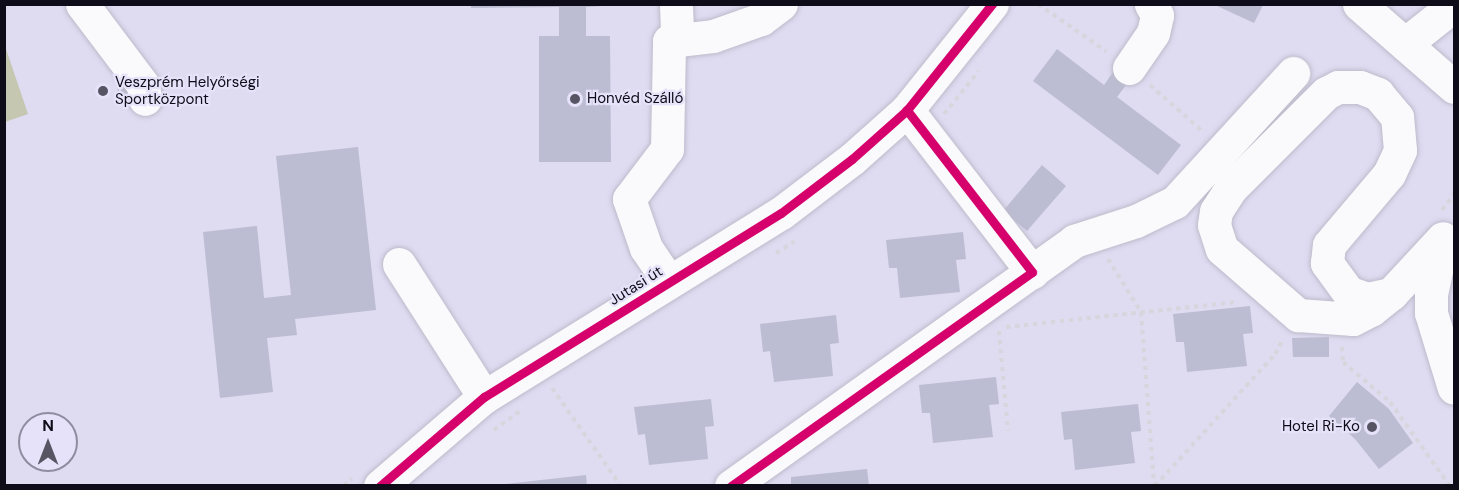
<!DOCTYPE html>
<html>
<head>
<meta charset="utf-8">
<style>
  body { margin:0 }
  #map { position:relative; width:1459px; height:490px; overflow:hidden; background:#dfdbf1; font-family:"DM Sans",sans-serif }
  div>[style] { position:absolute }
  .green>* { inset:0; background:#c5c7b1 }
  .building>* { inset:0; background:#bcbdd2 }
  .path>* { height:4px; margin-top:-2px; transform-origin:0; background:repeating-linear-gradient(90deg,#d7d6dd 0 4.5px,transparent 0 9px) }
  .roads { filter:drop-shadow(0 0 2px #bebbcb) drop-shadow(0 0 2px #bebbcb) }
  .minor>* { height:33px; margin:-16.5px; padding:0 16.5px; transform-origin:16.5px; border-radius:16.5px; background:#fafafd }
  .cycleway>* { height:9px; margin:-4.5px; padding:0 4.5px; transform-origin:4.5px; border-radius:4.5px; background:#d6006c }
  .dots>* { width:16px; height:16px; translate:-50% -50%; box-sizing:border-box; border:3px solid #e6e2f9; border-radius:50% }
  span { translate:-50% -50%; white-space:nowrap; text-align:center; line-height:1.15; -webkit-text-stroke:4.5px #e6e2f9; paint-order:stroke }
  .poi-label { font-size:15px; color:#0e0c18 }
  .left { translate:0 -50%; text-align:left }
  .right { translate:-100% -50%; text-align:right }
  .street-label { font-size:15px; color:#0e0c18 }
  .frame { position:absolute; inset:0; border:6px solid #0e0c18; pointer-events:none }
  .north { position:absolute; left:18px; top:412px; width:60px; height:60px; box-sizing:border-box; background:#e6e2f9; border:2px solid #908c9f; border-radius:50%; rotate:0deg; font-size:16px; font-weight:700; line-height:24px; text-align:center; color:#0e0c18 }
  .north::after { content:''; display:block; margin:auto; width:21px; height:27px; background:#575464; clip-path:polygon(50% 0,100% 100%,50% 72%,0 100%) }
</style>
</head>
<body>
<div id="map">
  <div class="green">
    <i style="clip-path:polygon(5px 46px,28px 114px,5px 122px,4px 122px)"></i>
  </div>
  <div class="building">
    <i style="clip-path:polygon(471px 4px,637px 4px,586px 7px,586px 36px,610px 36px,611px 162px,539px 162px,539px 36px,559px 36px,559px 7px,471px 8px)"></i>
    <i style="clip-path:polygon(1215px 5px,1263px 5px,1254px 23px)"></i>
    <i style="clip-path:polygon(1057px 49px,1104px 85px,1118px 65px,1133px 76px,1117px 97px,1181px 145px,1158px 175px,1033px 81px)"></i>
    <i style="clip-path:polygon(136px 84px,138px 97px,120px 100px,117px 87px)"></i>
    <i style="clip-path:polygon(358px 147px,376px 310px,295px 319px,297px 335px,267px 338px,273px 392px,220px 398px,203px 232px,257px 226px,264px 298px,291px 295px,276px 156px)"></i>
    <i style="clip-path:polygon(1042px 165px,1066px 186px,1027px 231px,1003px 211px)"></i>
    <i style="clip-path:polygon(963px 232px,966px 259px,956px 260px,960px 292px,900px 298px,897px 268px,889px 268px,886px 240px)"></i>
    <i style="clip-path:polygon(1250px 306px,1253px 333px,1243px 334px,1247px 366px,1187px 372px,1184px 342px,1176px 342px,1173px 314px)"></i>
    <i style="clip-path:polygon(836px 315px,839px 343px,830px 344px,833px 376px,774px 382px,770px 351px,763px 352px,760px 324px)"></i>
    <i style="clip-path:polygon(1329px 337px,1329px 357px,1293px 357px,1292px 338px)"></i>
    <i style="clip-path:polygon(996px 377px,999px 404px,989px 405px,993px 437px,933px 443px,930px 413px,922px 413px,919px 385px)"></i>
    <i style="clip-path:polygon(1357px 382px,1389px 409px,1413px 443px,1379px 469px,1355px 439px,1329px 416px)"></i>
    <i style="clip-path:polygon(711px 399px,714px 426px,705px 427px,708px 459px,649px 465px,645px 434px,638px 435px,634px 407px)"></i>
    <i style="clip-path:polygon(1138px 404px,1141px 431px,1131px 432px,1135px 463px,1075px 470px,1072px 439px,1064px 440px,1061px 412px)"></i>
    <i style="clip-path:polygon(867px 469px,869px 486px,791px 486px,791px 477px)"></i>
    <i style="clip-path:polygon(586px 475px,587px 486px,505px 486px,505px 484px)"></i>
  </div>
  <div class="path">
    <i style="left:1038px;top:4px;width:83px;rotate:34.7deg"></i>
    <i style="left:1150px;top:85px;width:68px;rotate:41.4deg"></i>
    <i style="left:944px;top:114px;width:55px;rotate:-50.9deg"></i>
    <i style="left:1442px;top:210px;width:20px;rotate:-53deg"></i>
    <i style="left:776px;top:253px;width:22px;rotate:-32deg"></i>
    <i style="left:1108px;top:259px;width:62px;rotate:58.1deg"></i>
    <i style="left:1141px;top:312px;width:174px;rotate:85.7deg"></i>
    <i style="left:1006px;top:327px;width:232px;rotate:-6.2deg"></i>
    <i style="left:999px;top:331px;width:100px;rotate:84.9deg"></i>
    <i style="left:1342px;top:347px;width:15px;rotate:86deg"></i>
    <i style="left:1343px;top:362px;width:62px;rotate:40.4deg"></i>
    <i style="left:1390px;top:402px;width:103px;rotate:54.5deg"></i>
    <i style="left:552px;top:388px;width:120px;rotate:54.9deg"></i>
    <i style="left:494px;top:430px;width:34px;rotate:-36deg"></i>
    <i style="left:344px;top:486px;width:11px;rotate:-45deg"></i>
    <i style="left:1155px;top:486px;width:178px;rotate:-47.7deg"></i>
    <i style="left:1275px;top:354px;width:17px;rotate:-62deg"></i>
  </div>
  <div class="roads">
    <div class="minor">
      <i style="left:82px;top:4px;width:101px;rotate:53deg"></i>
      <i style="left:143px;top:85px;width:14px;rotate:82deg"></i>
      <i style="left:676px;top:4px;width:36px;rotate:88deg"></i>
      <i style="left:1359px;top:4px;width:126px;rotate:41.1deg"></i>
      <i style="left:1405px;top:44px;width:63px;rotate:-38.5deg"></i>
      <i style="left:1129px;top:68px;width:42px;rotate:-55.6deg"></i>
      <i style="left:1153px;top:33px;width:18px;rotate:-77deg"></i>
      <i style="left:1157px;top:15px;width:13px;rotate:-119deg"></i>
      <i style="left:907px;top:110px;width:205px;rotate:52.3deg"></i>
      <i style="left:1443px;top:239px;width:56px;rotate:102.3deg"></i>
      <i style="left:1431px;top:294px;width:19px;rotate:90deg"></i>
      <i style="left:1431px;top:313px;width:78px;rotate:73deg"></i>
      <i style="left:399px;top:264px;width:158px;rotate:57.4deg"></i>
      <i style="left:669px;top:282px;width:41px;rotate:-124.1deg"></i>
      <i style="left:646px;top:248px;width:52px;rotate:-109.1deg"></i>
      <i style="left:629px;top:199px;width:63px;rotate:-52.8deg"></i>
      <i style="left:667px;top:149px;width:108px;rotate:-88.9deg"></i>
      <i style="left:669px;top:41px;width:44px;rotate:-6.5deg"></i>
      <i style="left:713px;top:36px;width:51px;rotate:-19.5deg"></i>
      <i style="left:761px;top:19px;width:25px;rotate:-37deg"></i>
      <i style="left:1391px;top:294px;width:25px;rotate:168deg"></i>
      <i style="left:1367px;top:299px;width:20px;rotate:-160deg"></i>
      <i style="left:1348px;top:292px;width:36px;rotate:-126deg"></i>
      <i style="left:1327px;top:263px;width:18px;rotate:-84deg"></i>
      <i style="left:1329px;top:245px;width:93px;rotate:-49.8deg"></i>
      <i style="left:1389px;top:174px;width:26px;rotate:-65deg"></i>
      <i style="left:1400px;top:150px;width:33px;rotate:-95deg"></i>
      <i style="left:1397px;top:117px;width:30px;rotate:-130deg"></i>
      <i style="left:1378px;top:94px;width:19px;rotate:-159deg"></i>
      <i style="left:1360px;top:87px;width:22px;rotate:180deg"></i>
      <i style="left:1338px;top:87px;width:13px;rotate:153deg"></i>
      <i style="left:1326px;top:93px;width:134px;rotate:135deg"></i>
      <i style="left:1231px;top:188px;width:27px;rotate:123deg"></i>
      <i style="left:1216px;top:211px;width:14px;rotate:98deg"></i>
      <i style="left:1214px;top:225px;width:25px;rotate:72deg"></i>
      <i style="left:1222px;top:249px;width:101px;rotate:41deg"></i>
      <i style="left:1298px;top:315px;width:55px;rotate:4.2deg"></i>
      <i style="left:1353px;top:319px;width:20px;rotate:-27deg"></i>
      <i style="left:1371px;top:310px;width:26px;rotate:-39deg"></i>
      <i style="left:1391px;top:294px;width:76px;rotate:-47.1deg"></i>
      <i style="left:380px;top:486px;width:137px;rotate:-40.6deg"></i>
      <i style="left:484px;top:397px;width:349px;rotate:-31.8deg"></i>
      <i style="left:781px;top:213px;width:89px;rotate:-37.3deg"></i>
      <i style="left:852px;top:159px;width:74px;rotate:-41.7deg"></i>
      <i style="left:907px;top:110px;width:136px;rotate:-51.3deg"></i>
      <i style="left:731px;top:486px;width:422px;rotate:-35.5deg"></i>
      <i style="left:1074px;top:241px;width:65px;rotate:-17.9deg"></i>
      <i style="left:1136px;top:221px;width:43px;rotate:-26deg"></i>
      <i style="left:1175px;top:202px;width:175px;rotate:-47.5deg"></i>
    </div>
  </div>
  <div class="cycleway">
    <i style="left:380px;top:486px;width:137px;rotate:-40.6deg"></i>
    <i style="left:484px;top:397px;width:349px;rotate:-31.8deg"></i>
    <i style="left:781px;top:213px;width:89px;rotate:-37.3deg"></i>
    <i style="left:852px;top:159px;width:74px;rotate:-41.7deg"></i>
    <i style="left:907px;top:110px;width:136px;rotate:-51.3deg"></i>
    <i style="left:731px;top:486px;width:369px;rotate:-35.4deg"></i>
    <i style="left:1032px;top:272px;width:205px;rotate:-127.7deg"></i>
  </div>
  <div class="dots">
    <i style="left:103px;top:91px;background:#575464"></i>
    <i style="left:575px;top:99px;background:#575464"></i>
    <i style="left:1372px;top:427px;background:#575464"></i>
  </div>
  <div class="poi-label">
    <span class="left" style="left:115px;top:91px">Veszprém Helyőrségi<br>Sportközpont</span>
    <span class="left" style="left:587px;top:99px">Honvéd Szálló</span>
    <span class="right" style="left:1360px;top:427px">Hotel Ri-Ko</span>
  </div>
  <div class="street-label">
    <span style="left:636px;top:286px;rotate:-32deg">Jutasi út</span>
  </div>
  <div class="frame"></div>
  <div class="north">N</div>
</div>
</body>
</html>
